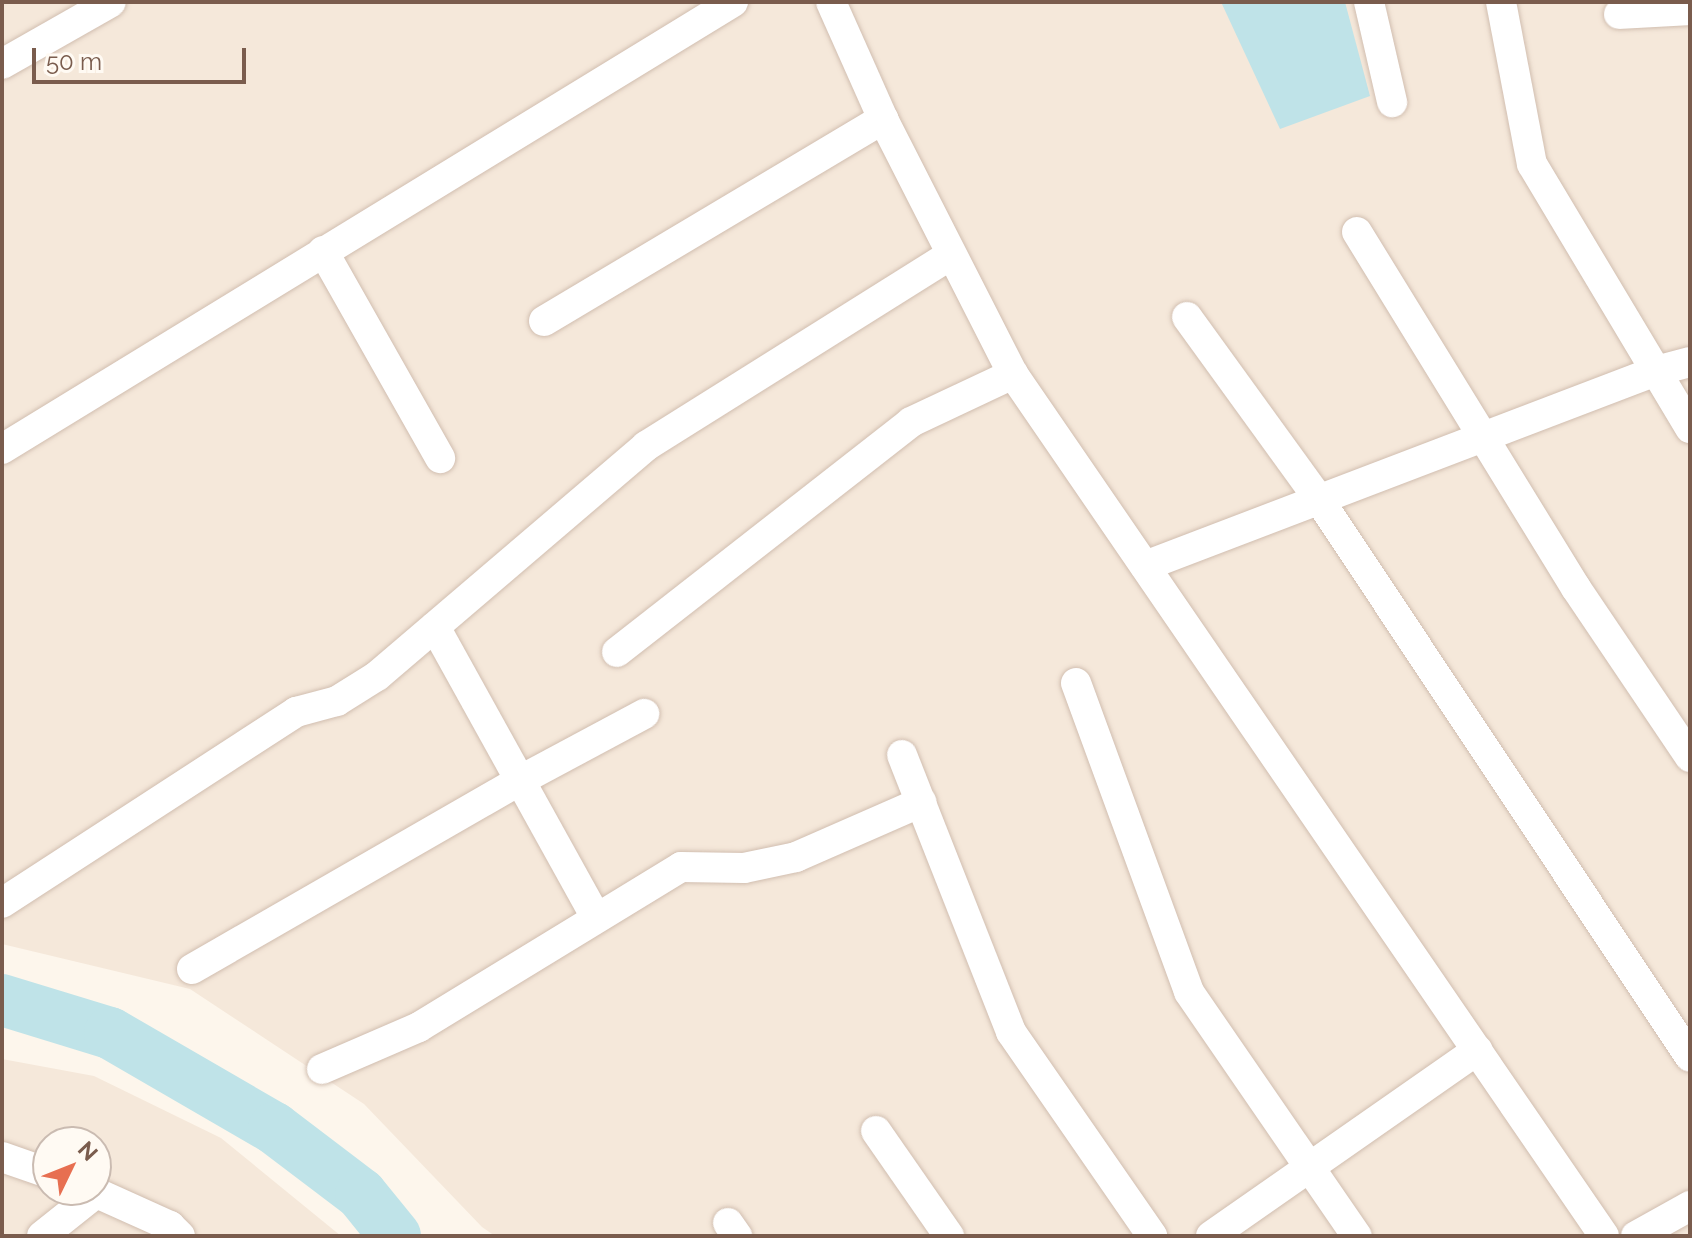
<!DOCTYPE html>
<html>
<head>
<meta charset="utf-8">
<style>
  body { margin:0 }
  #map { position:relative; width:1692px; height:1238px; overflow:hidden; background:#fdf6ec; font-family:Raleway,sans-serif }
  div>[style] { position:absolute }
  .residential>* { inset:0; background:#f5e8da }
  .water>* { inset:0; background:#bfe3e8 }
  .river>* { height:52px; margin:-26px; padding:0 26px; transform-origin:26px; border-radius:26px; background:#bfe3e8 }
  .roads { filter:drop-shadow(0 0 2px #d1beb0) drop-shadow(0 0 2px #d1beb0) }
  .minor>* { height:30px; margin:-15px; padding:0 15px; transform-origin:15px; border-radius:15px; background:#fff }
  span { translate:-50% -50%; white-space:nowrap; text-align:center; line-height:1.15; -webkit-text-stroke:6px #fffaf3; paint-order:stroke }
  .frame { position:absolute; inset:0; border:4px solid #7a5c4d; pointer-events:none }
  .north { position:absolute; left:32px; top:1126px; width:80px; height:80px; box-sizing:border-box; background:#fffaf3; border:2px solid #cabbb1; border-radius:50%; rotate:47deg; font-size:22px; font-weight:700; line-height:32px; text-align:center; color:#7a5c4d }
  .north::after { content:''; display:block; margin:auto; width:28px; height:36px; background:#e76f51; clip-path:polygon(50% 0,100% 100%,50% 72%,0 100%) }
  .scale { position:absolute; left:32px; top:48px; width:214px; height:36px; box-sizing:border-box; border:4px solid #7a5c4d; border-top:0; padding-left:10px; font-size:24px; line-height:28px; white-space:nowrap; color:#7a5c4d; -webkit-text-stroke:6px #fffaf3; paint-order:stroke }
</style>
</head>
<body>
<div id="map">
  <div class="residential">
    <i style="clip-path:polygon(2px 2px,1679px 2px,1690px 23px,1690px 1236px,495px 1236px,482px 1227px,364px 1104px,190px 989px,2px 944px)"></i>
    <i style="clip-path:polygon(evenodd,2px 1059px,94px 1076px,221px 1138px,341px 1236px,2px 1236px,2px 1059px,48px 1142px,96px 1142px,96px 1190px,48px 1190px,48px 1142px)"></i>
  </div>
  <div class="water">
    <i style="clip-path:polygon(1221px 2px,1345px 2px,1370px 96px,1280px 129px)"></i>
  </div>
  <div class="river">
    <i style="left:2px;top:1000px;width:113px;rotate:17deg"></i>
    <i style="left:110px;top:1033px;width:190px;rotate:30.1deg"></i>
    <i style="left:274px;top:1128px;width:109px;rotate:37.2deg"></i>
    <i style="left:361px;top:1194px;width:54px;rotate:51deg"></i>
  </div>
  <div class="roads">
    <div class="minor">
      <i style="left:831px;top:2px;width:128px;rotate:66deg"></i>
      <i style="left:883px;top:119px;width:286px;rotate:63deg"></i>
      <i style="left:1013px;top:374px;width:1045px;rotate:55.56deg"></i>
      <i style="left:1369px;top:2px;width:103px;rotate:77deg"></i>
      <i style="left:1501px;top:2px;width:165px;rotate:79.2deg"></i>
      <i style="left:1532px;top:164px;width:308px;rotate:59.1deg"></i>
      <i style="left:1619px;top:14px;width:71px;rotate:-3.2deg"></i>
      <i style="left:2px;top:64px;width:125px;rotate:-29.6deg"></i>
      <i style="left:1357px;top:232px;width:418px;rotate:58.4deg"></i>
      <i style="left:1576px;top:588px;width:204px;rotate:56deg"></i>
      <i style="left:323px;top:251px;width:238px;rotate:60.5deg"></i>
      <i style="left:1187px;top:317px;width:223px;rotate:54.1deg"></i>
      <i style="left:1318px;top:498px;width:671px;rotate:56.36deg"></i>
      <i style="left:544px;top:321px;width:395px;rotate:-30.8deg"></i>
      <i style="left:2px;top:449px;width:857px;rotate:-31.45deg"></i>
      <i style="left:1145px;top:566px;width:547px;rotate:-20.89deg"></i>
      <i style="left:1656px;top:371px;width:35px;rotate:-15deg"></i>
      <i style="left:435px;top:627px;width:332px;rotate:61deg"></i>
      <i style="left:617px;top:652px;width:373px;rotate:-38deg"></i>
      <i style="left:911px;top:422px;width:113px;rotate:-25.2deg"></i>
      <i style="left:1076px;top:683px;width:329px;rotate:69.9deg"></i>
      <i style="left:1189px;top:992px;width:296px;rotate:55.5deg"></i>
      <i style="left:902px;top:755px;width:298px;rotate:68.5deg"></i>
      <i style="left:1011px;top:1032px;width:248px;rotate:55.3deg"></i>
      <i style="left:2px;top:903px;width:351px;rotate:-33deg"></i>
      <i style="left:296px;top:712px;width:42px;rotate:-15deg"></i>
      <i style="left:337px;top:701px;width:47px;rotate:-32deg"></i>
      <i style="left:377px;top:676px;width:354px;rotate:-40.5deg"></i>
      <i style="left:646px;top:446px;width:359px;rotate:-32.1deg"></i>
      <i style="left:192px;top:969px;width:379px;rotate:-29.9deg"></i>
      <i style="left:521px;top:780px;width:140px;rotate:-28.2deg"></i>
      <i style="left:322px;top:1069px;width:106px;rotate:-23.4deg"></i>
      <i style="left:419px;top:1027px;width:307px;rotate:-31.4deg"></i>
      <i style="left:681px;top:867px;width:63px;rotate:0.9deg"></i>
      <i style="left:744px;top:868px;width:53px;rotate:-11.9deg"></i>
      <i style="left:796px;top:857px;width:137px;rotate:-23.7deg"></i>
      <i style="left:876px;top:1131px;width:128px;rotate:55.2deg"></i>
      <i style="left:2px;top:1157px;width:49px;rotate:19.2deg"></i>
      <i style="left:90px;top:1190px;width:88px;rotate:24.2deg"></i>
      <i style="left:170px;top:1226px;width:14px;rotate:45deg"></i>
      <i style="left:728px;top:1223px;width:16px;rotate:55deg"></i>
      <i style="left:42px;top:1236px;width:69px;rotate:-38.5deg"></i>
      <i style="left:1211px;top:1236px;width:325px;rotate:-34.9deg"></i>
      <i style="left:1636px;top:1236px;width:62px;rotate:-29.1deg"></i>
    </div>
  </div>
  <div class="frame"></div>
  <div class="north">N</div>
  <div class="scale">50 m</div>
</div>
</body>
</html>
